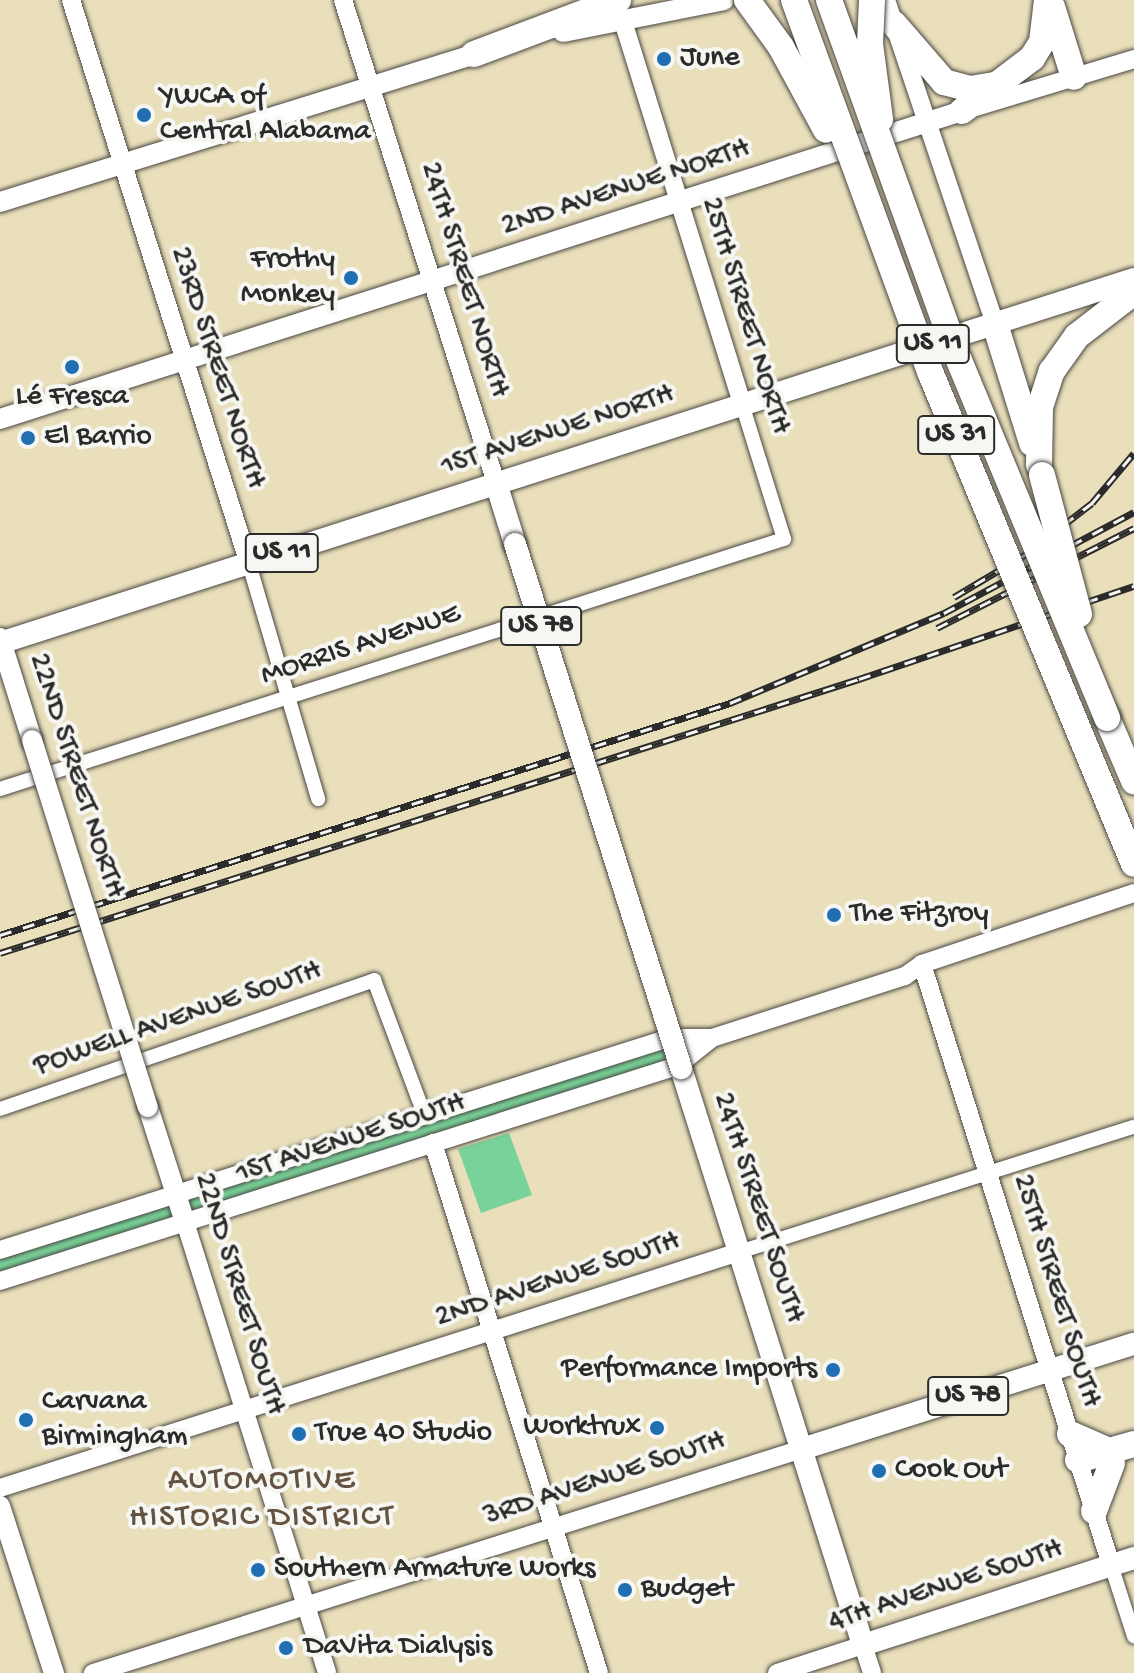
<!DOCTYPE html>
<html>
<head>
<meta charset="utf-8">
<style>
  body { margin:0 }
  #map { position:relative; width:1134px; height:1673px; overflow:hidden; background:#eadfbb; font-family:"Gochi Hand",sans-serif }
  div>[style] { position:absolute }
  .green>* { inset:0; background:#79d299 }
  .roads { filter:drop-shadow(0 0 2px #484641) drop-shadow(0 0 2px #484641) }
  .minor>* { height:14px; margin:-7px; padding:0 7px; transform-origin:7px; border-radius:7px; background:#fff }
  .tertiary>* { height:18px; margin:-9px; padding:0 9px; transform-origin:9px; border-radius:9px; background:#fff }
  .secondary>* { height:20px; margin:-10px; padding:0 10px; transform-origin:10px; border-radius:10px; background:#fff }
  .primary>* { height:22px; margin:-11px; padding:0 11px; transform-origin:11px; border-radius:11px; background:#fff }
  .motorway>* { height:26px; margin:-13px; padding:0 13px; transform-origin:13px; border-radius:13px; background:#fff }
  .rail>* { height:7px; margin-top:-3.5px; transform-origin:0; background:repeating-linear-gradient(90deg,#f6f6f2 0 12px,#2b2b2b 0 24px); box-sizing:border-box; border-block:2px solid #2b2b2b }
  .bridges { filter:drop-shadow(0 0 2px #484641) drop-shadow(0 0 2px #484641) }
  .secondary-bridge>* { height:20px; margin:-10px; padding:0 10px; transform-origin:10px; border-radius:10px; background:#fff }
  .primary-bridge>* { height:22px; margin:-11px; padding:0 11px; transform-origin:11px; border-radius:11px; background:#fff }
  .motorway-bridge>* { height:26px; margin:-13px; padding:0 13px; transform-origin:13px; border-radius:13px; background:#fff }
  .dots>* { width:22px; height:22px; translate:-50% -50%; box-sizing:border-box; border:4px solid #f6f6f2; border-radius:50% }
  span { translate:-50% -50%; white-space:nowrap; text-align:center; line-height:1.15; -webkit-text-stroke:8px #f6f6f2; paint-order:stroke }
  .shield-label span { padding:2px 6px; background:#f6f6f2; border:2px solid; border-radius:6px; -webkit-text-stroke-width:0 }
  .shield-label { font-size:28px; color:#2b2b2b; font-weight:700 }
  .poi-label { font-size:30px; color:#2b2b2b }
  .left { translate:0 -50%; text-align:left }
  .right { translate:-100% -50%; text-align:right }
  .street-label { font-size:30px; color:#2b2b2b }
  .neighbourhood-label { font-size:32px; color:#645341; letter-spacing:2px }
</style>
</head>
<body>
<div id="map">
  <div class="green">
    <i style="clip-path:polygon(695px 1044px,675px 1059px,0 1273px,0 1256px,655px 1048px)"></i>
    <i style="clip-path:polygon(509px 1133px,532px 1195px,481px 1213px,458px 1149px)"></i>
  </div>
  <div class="roads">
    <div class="minor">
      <i style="left:249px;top:564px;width:245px;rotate:73.6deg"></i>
      <i style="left:0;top:789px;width:823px;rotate:-17.69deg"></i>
      <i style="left:784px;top:539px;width:141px;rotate:-107.3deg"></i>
      <i style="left:0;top:1109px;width:396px;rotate:-19deg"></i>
      <i style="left:374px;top:980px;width:143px;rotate:69.5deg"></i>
      <i style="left:739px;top:1252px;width:414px;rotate:-17.6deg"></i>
      <i style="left:1111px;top:1565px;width:75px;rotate:72.1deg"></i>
    </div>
    <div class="tertiary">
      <i style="left:71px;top:0;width:591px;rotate:72.48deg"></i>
      <i style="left:343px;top:0;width:507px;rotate:72.42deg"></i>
      <i style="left:886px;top:0;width:342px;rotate:71.4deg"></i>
      <i style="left:622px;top:18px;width:404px;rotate:72.7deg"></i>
      <i style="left:976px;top:107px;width:165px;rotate:-16.9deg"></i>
      <i style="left:922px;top:964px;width:630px;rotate:72.54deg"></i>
      <i style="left:433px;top:1143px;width:555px;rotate:72.61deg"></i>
      <i style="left:185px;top:1222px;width:473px;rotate:72.5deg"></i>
      <i style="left:0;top:1250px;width:702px;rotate:-17.58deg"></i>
      <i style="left:669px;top:1038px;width:43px"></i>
      <i style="left:712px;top:1038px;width:203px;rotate:-17.8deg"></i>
      <i style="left:905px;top:976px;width:21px;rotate:-35deg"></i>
      <i style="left:922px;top:964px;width:224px;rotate:-18.5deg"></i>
      <i style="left:0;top:1281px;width:710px;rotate:-17.62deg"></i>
      <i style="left:677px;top:1066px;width:45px;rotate:-38.7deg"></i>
      <i style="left:0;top:1488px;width:776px;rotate:-17.71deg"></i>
      <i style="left:93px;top:1673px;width:744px;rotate:-17.53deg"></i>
      <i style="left:777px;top:1673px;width:90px;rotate:-18deg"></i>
      <i style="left:863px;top:1645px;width:29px;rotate:72deg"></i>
    </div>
    <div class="secondary">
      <i style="left:563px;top:32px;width:164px;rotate:-11.2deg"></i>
      <i style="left:0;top:202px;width:508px;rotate:-17.29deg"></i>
      <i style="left:0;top:419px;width:1010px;rotate:-17.75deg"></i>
      <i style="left:0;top:638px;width:107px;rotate:72.6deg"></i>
      <i style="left:148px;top:1107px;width:121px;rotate:72.2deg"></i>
      <i style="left:0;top:1506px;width:176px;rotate:72.1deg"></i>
    </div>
    <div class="primary">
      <i style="left:496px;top:483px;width:64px;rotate:72.7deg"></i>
      <i style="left:0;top:643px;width:1191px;rotate:-17.8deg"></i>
      <i style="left:681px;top:1068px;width:605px;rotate:72.49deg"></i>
      <i style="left:863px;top:1645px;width:285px;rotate:-17.8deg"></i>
      <i style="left:802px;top:1449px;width:348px;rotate:-17.6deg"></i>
    </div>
    <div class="motorway">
      <i style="left:1052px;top:7px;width:73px;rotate:72.6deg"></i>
      <i style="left:894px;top:24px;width:77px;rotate:49.2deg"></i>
      <i style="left:944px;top:82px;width:27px;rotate:15deg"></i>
      <i style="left:970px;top:89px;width:26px;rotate:-9deg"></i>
      <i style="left:474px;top:54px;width:154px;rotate:-20.6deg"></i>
      <i style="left:962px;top:111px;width:88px;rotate:-37.1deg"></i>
      <i style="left:1032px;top:58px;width:19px;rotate:-58deg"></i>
      <i style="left:1042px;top:42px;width:42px;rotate:-83.2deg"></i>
      <i style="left:995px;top:324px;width:125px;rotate:72.7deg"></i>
      <i style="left:1039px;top:465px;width:58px;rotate:-89deg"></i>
      <i style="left:1040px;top:407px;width:38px;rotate:-72deg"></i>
      <i style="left:1052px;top:371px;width:43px;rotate:-54.5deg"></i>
      <i style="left:1077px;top:336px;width:72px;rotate:-37.7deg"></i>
      <i style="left:1107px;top:718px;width:69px;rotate:66.8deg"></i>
      <i style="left:1070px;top:1434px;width:43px;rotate:23.6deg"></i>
      <i style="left:1078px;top:1460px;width:58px;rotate:-15.9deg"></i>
      <i style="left:1094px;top:1511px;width:51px;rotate:-69.4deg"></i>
    </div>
  </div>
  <div class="rail">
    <i style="left:954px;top:597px;width:84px;rotate:-30.8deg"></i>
    <i style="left:1026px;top:554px;width:83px;rotate:-37.7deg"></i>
    <i style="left:1092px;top:503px;width:65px;rotate:-50deg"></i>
    <i style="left:937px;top:628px;width:221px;rotate:-26.9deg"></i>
    <i style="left:0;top:935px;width:766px;rotate:-17.63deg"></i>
    <i style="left:730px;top:703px;width:232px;rotate:-22.8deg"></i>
    <i style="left:944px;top:613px;width:215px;rotate:-28deg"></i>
    <i style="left:0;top:953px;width:902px;rotate:-17.69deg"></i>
    <i style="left:859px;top:679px;width:290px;rotate:-18.7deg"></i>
  </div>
  <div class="bridges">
    <div class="secondary-bridge">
      <i style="left:32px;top:740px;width:385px;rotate:72.5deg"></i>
    </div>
    <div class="primary-bridge">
      <i style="left:515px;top:544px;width:550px;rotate:72.42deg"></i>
    </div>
    <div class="motorway-bridge">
      <i style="left:747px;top:0;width:58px;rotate:54.1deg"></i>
      <i style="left:781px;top:47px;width:94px;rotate:61.5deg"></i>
      <i style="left:794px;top:0;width:398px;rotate:69.9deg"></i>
      <i style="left:931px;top:374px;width:530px;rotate:67.5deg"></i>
      <i style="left:829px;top:0;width:375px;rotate:70.2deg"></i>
      <i style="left:956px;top:353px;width:395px;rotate:67.5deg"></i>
      <i style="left:872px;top:0;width:44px;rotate:92.6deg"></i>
      <i style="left:870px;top:44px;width:76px;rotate:82.4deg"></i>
      <i style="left:1042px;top:475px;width:144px;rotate:75.1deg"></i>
    </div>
  </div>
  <div class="dots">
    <i style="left:664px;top:59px;background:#1f6fb2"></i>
    <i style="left:144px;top:115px;background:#1f6fb2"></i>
    <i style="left:351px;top:278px;background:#1f6fb2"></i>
    <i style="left:72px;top:367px;background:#1f6fb2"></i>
    <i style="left:28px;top:438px;background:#1f6fb2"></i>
    <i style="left:834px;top:915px;background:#1f6fb2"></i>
    <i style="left:833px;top:1370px;background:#1f6fb2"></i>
    <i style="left:26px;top:1420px;background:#1f6fb2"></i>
    <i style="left:657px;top:1428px;background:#1f6fb2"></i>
    <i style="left:299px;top:1434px;background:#1f6fb2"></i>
    <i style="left:879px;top:1471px;background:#1f6fb2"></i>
    <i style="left:258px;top:1570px;background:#1f6fb2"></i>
    <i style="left:625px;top:1590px;background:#1f6fb2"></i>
    <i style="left:286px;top:1648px;background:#1f6fb2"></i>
  </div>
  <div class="shield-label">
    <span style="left:933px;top:344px">US 11</span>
    <span style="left:956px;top:435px">US 31</span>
    <span style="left:282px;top:553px">US 11</span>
    <span style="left:541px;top:626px">US 78</span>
    <span style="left:968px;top:1396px">US 78</span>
  </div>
  <div class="poi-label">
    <span class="left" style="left:680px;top:59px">June</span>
    <span class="left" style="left:160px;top:115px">YWCA of<br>Central Alabama</span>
    <span class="right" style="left:335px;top:278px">Frothy<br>Monkey</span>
    <span style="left:72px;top:398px">Lé Fresca</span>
    <span class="left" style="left:44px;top:438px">El Barrio</span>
    <span class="left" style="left:850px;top:915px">The Fitzroy</span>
    <span class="right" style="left:817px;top:1370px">Performance Imports</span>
    <span class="left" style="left:42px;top:1420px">Carvana<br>Birmingham</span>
    <span class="right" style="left:641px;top:1428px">Worktrux</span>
    <span class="left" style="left:315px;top:1434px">True 40 Studio</span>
    <span class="left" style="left:895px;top:1471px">Cook Out</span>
    <span class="left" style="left:274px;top:1570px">Southern Armature Works</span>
    <span class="left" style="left:641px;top:1590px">Budget</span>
    <span class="left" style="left:304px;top:1648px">DaVita Dialysis</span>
  </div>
  <div class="street-label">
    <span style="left:626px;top:189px;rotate:-18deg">2ND AVENUE NORTH</span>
    <span style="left:463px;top:280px;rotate:73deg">24TH STREET NORTH</span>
    <span style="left:744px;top:316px;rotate:73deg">25TH STREET NORTH</span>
    <span style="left:216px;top:368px;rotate:72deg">23RD STREET NORTH</span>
    <span style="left:558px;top:432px;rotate:-18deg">1ST AVENUE NORTH</span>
    <span style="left:361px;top:646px;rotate:-18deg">MORRIS AVENUE</span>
    <span style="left:75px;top:776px;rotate:72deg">22ND STREET NORTH</span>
    <span style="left:178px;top:1020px;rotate:-19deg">POWELL AVENUE SOUTH</span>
    <span style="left:351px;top:1140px;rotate:-18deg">1ST AVENUE SOUTH</span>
    <span style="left:757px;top:1208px;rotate:72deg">24TH STREET SOUTH</span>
    <span style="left:558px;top:1281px;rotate:-18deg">2ND AVENUE SOUTH</span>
    <span style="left:1055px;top:1291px;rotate:73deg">25TH STREET SOUTH</span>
    <span style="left:238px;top:1294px;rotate:73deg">22ND STREET SOUTH</span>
    <span style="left:605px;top:1480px;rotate:-18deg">3RD AVENUE SOUTH</span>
    <span style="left:946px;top:1587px;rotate:-18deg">4TH AVENUE SOUTH</span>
  </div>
  <div class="neighbourhood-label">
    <span style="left:262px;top:1500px">AUTOMOTIVE<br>HISTORIC DISTRICT</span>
  </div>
</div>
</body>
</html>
